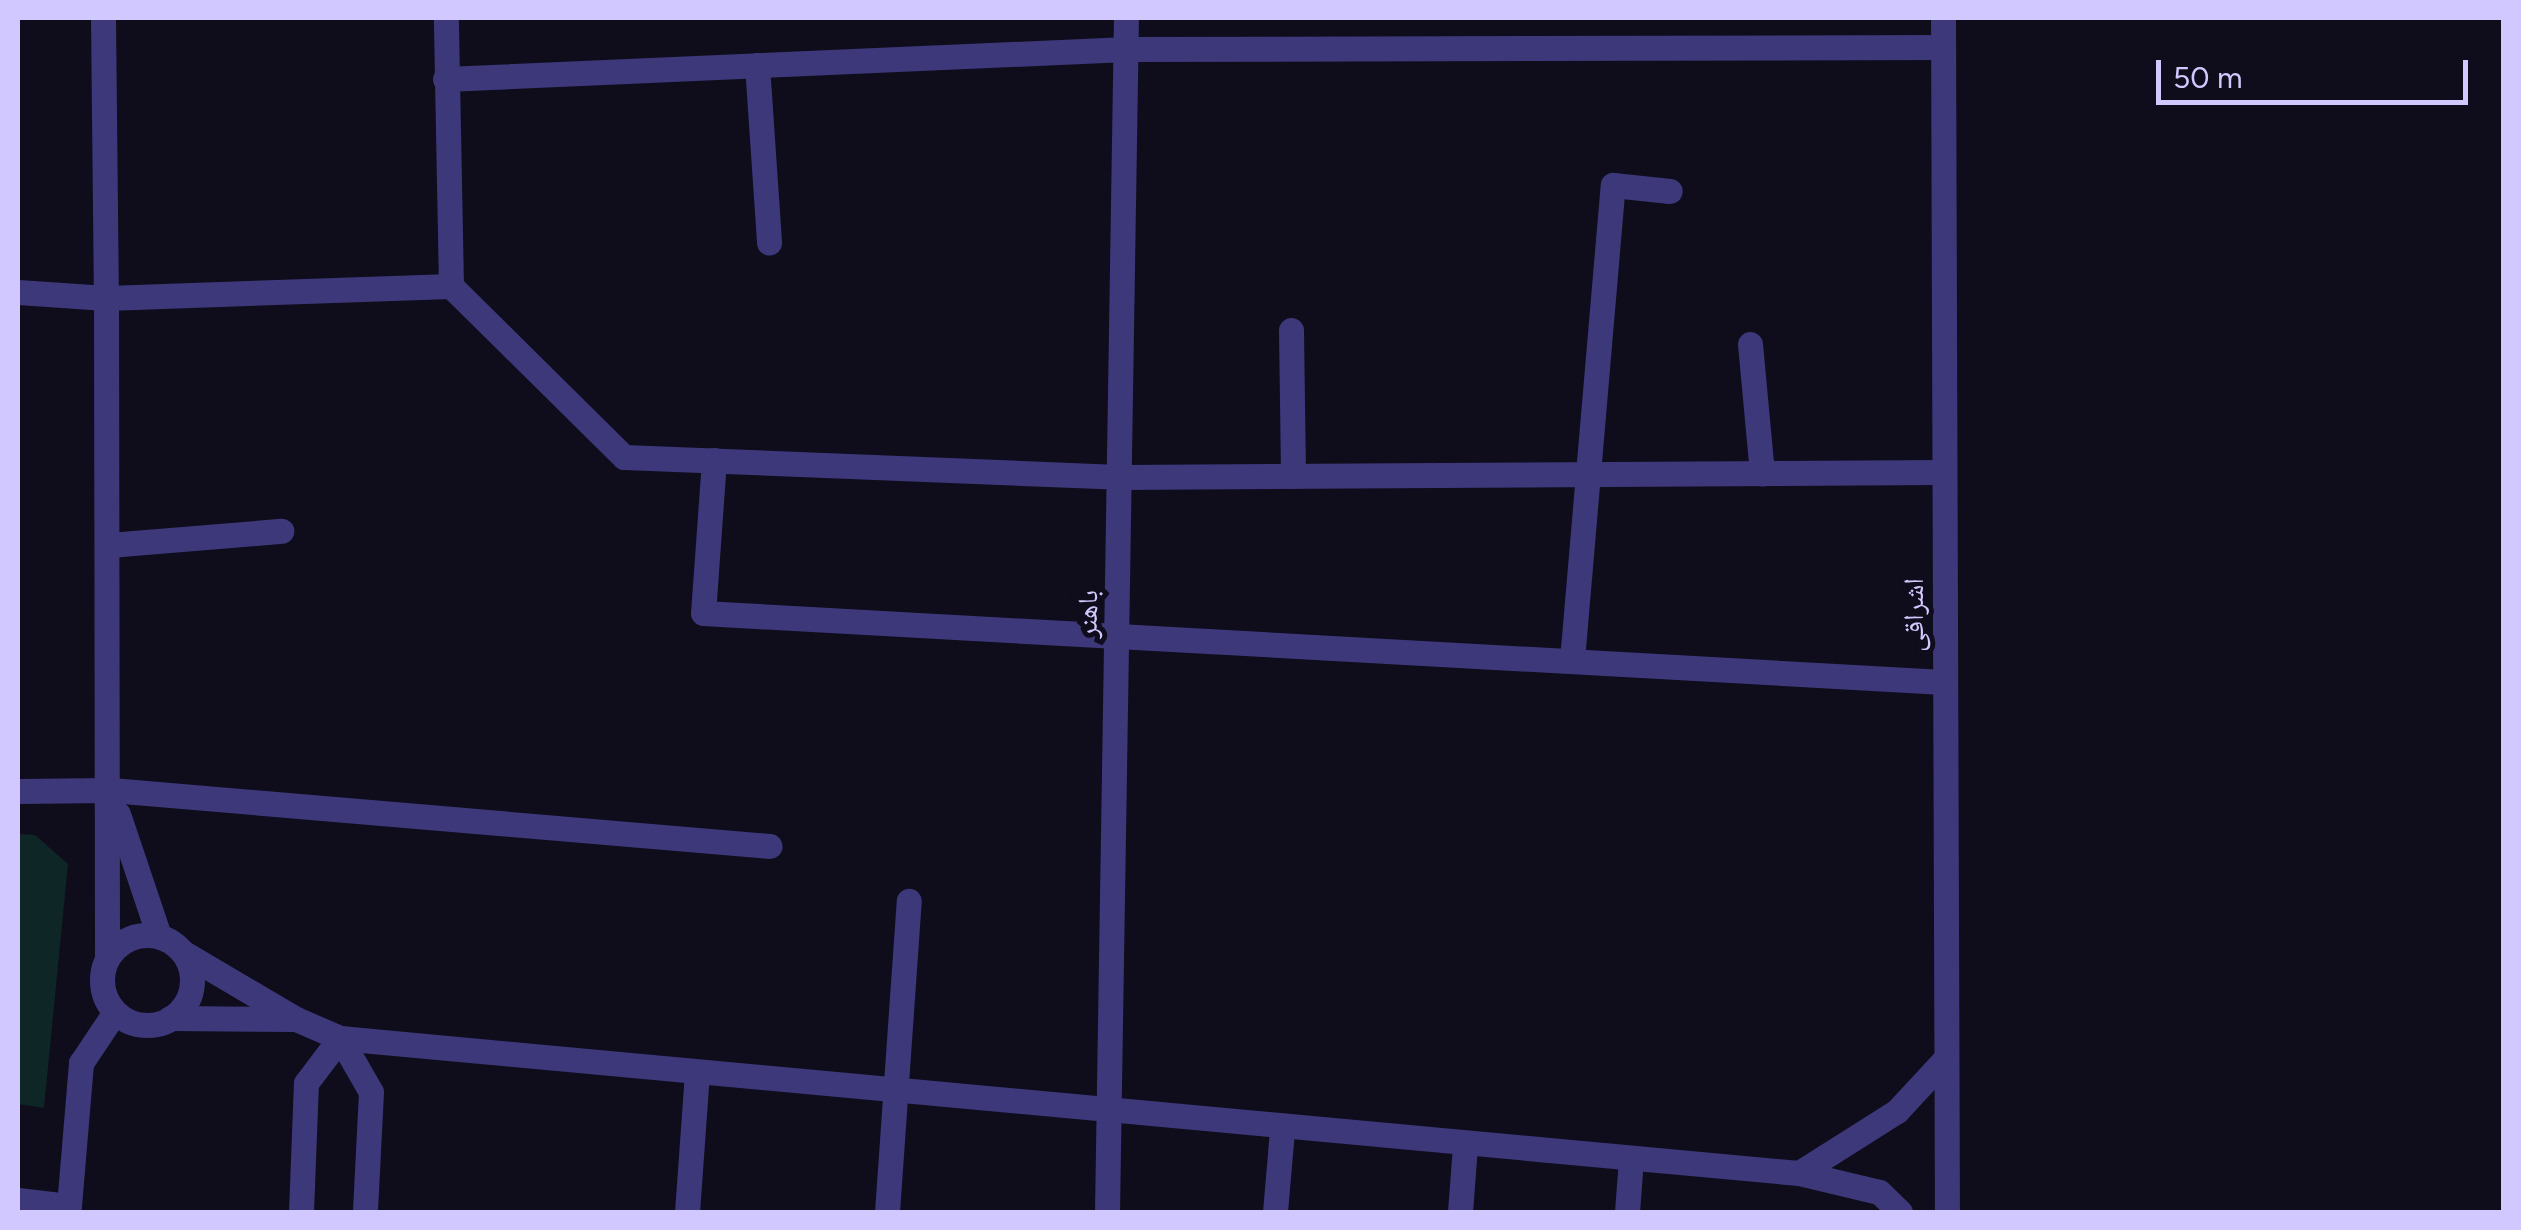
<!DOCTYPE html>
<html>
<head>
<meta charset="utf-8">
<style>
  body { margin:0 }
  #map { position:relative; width:2521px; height:1230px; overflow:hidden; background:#0f0c1c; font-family:Figtree,"Noto Naskh Arabic",sans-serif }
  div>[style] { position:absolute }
  .green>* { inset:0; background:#0f2626 }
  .minor>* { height:25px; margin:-12.5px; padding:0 12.5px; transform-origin:12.5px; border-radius:12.5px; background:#3d387a }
  .minor>.ring { margin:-12.5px; padding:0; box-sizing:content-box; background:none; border:25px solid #3d387a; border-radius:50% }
  .tertiary>* { height:25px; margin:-12.5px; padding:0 12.5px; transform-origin:12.5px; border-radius:12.5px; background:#3d387a }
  span { translate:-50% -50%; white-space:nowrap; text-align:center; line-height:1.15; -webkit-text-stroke:10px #0f0c1c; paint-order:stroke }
  .street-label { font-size:28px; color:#d0c8fe }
  .frame { position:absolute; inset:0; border:20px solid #d0c8fe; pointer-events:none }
  .scale { position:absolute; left:2156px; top:60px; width:312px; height:45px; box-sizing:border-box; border:5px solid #d0c8fe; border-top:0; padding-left:12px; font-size:30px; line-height:35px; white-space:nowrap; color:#d0c8fe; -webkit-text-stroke:8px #0f0c1c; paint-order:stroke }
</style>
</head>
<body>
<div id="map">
  <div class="green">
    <i style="clip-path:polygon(18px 834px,35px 835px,68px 864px,44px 1108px,18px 1104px)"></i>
  </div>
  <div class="minor">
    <i style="left:103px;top:18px;width:280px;rotate:89.4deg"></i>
    <i style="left:106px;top:298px;width:345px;rotate:-2deg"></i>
    <i style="left:451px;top:286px;width:268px;rotate:-91.1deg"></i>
    <i style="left:757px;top:65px;width:178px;rotate:86.1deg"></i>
    <i style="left:445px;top:79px;width:682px;rotate:-2.52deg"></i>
    <i style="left:1126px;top:49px;width:817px;rotate:-0.14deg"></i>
    <i style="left:451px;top:286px;width:243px;rotate:44.7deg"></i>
    <i style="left:624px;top:457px;width:495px;rotate:2.3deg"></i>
    <i style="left:1119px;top:477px;width:823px;rotate:-0.35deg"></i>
    <i style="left:18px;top:292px;width:88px;rotate:3.9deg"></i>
    <i style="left:106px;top:298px;width:659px;rotate:89.91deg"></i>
    <i style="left:1291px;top:330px;width:146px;rotate:89.2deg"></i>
    <i style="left:1750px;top:344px;width:130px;rotate:84.7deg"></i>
    <i style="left:714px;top:460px;width:153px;rotate:94.1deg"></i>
    <i style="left:703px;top:613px;width:1242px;rotate:3.18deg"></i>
    <i style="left:109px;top:545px;width:173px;rotate:-4.7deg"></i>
    <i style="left:1572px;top:660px;width:477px;rotate:-85.1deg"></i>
    <i style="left:1613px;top:185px;width:57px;rotate:6deg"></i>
    <i style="left:18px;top:791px;width:93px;rotate:-0.6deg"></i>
    <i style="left:111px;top:790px;width:661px;rotate:4.86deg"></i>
    <i style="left:118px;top:814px;width:129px;rotate:71.4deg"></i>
    <i class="ring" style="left:102px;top:935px;width:65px;height:65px"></i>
    <i style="left:170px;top:1018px;width:126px;rotate:0.5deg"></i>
    <i style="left:296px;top:1019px;width:130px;rotate:-149.5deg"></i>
    <i style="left:296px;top:1019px;width:48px;rotate:23.4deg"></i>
    <i style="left:340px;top:1038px;width:1465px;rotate:5.29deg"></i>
    <i style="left:18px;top:1200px;width:51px;rotate:6.7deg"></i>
    <i style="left:69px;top:1206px;width:144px;rotate:-85.2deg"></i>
    <i style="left:81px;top:1063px;width:61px;rotate:-56.3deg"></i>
    <i style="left:301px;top:1212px;width:129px;rotate:-87.8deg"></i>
    <i style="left:306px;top:1083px;width:56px;rotate:-52.9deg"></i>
    <i style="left:340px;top:1038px;width:62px;rotate:60.1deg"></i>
    <i style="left:371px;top:1092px;width:120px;rotate:92.9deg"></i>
    <i style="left:687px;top:1212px;width:138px;rotate:-85.9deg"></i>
    <i style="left:887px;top:1212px;width:312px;rotate:-86deg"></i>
    <i style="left:1107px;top:1212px;width:1194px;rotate:-89.09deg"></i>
    <i style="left:1275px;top:1212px;width:82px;rotate:-85.1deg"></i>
    <i style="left:1460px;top:1212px;width:67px;rotate:-85.7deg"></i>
    <i style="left:1627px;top:1212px;width:53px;rotate:-85.7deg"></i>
    <i style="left:1900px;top:1212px;width:29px;rotate:-136deg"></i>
    <i style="left:1879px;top:1192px;width:82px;rotate:-166.6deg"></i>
    <i style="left:1799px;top:1173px;width:116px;rotate:-32.3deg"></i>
    <i style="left:1897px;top:1111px;width:72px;rotate:-47.2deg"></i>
  </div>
  <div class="tertiary">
    <i style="left:1943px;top:18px;width:1194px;rotate:89.81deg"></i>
  </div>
  <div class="street-label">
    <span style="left:1087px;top:614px;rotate:-89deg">باهنر</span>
    <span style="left:1913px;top:615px;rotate:-90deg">اشراقی</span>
  </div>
  <div class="frame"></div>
  <div class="scale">50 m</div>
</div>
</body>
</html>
